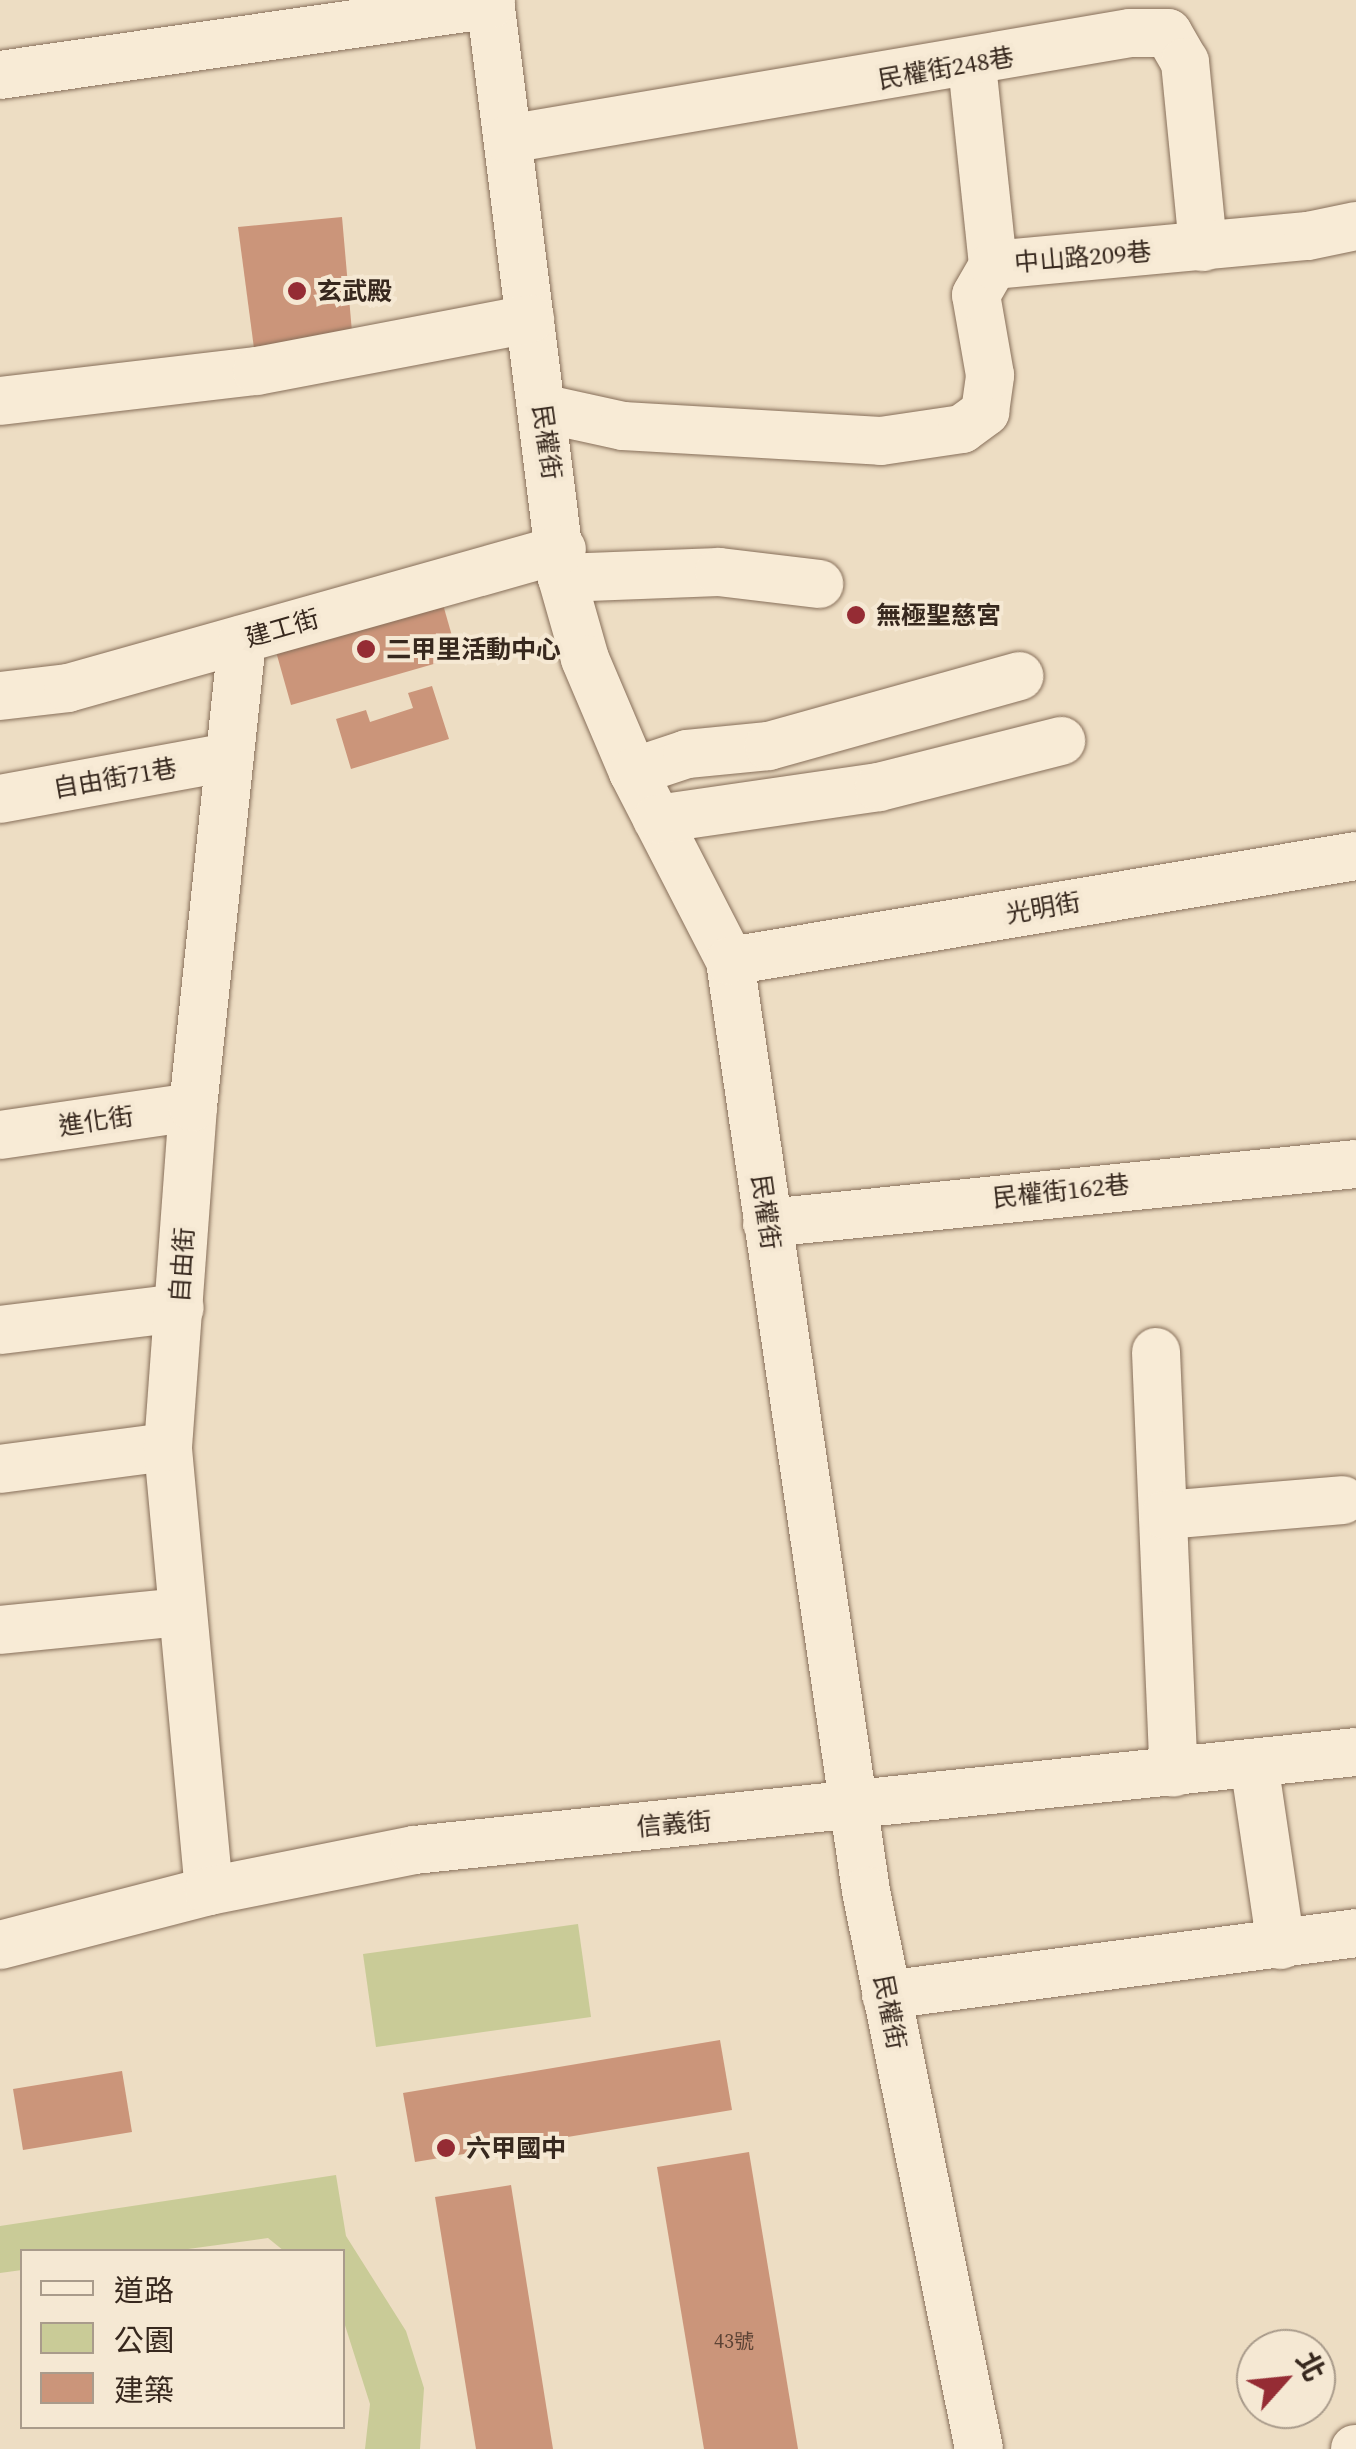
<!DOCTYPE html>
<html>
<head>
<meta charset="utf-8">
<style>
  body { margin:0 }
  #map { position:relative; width:1356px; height:2449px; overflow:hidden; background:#edddc3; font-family:"Source Serif 4","Noto Sans TC",serif }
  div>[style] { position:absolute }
  .green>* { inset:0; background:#c9cb97 }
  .building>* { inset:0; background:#cb957a }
  .roads { filter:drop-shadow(0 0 2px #876f5a) drop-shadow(0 0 2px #876f5a) }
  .minor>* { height:48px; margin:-24px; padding:0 24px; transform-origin:24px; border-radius:24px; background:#f8ebd6 }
  .dots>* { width:28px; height:28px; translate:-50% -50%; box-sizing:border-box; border:5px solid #f5e8d3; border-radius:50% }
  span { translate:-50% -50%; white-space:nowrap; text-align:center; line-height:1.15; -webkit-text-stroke:8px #f5e8d3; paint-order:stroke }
  .number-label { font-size:20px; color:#5c4335 }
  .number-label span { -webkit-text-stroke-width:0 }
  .street-label { font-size:25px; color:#37281e }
  .poi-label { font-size:25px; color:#37281e; font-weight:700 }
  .left { translate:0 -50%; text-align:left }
  .legend { position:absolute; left:20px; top:2249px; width:325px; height:180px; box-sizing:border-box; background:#f5e8d3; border:2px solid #a99b8b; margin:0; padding:12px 18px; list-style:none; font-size:30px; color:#37281e }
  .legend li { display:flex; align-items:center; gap:20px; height:50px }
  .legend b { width:50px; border:2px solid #a99b8b }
  .north { position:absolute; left:1236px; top:2329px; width:100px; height:100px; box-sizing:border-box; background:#f5e8d3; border:2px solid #a99b8b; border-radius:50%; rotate:63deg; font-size:28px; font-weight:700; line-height:40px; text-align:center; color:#37281e }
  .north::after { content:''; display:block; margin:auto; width:35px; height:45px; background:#952c34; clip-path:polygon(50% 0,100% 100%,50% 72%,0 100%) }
</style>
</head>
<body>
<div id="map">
  <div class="green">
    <i style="clip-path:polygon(578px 1924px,591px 2017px,376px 2047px,363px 1954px)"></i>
    <i style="clip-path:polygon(336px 2175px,346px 2236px,406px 2331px,424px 2388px,420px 2449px,365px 2449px,370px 2404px,343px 2319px,342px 2252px,284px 2251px,268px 2238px,166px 2252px,22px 2252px,22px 2270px,0 2273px,0 2226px)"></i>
  </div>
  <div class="building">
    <i style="clip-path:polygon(342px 217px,354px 355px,257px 371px,238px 227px)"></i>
    <i style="clip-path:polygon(440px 594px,458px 657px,291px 705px,273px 641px)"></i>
    <i style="clip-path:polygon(432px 686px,449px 739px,351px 769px,336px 719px,366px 710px,370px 722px,413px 708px,408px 693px)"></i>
    <i style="clip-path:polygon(720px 2040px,732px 2110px,415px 2162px,403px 2093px)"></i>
    <i style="clip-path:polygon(122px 2071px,132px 2132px,23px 2150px,13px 2089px)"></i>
    <i style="clip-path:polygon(749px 2152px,798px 2449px,704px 2449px,657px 2167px)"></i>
    <i style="clip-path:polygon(511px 2185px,553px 2449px,476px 2449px,435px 2197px)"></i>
  </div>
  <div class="roads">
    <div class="minor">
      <i style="left:490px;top:0;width:582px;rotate:82.9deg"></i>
      <i style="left:562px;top:578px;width:84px;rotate:74.1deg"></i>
      <i style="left:585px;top:659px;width:123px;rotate:67deg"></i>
      <i style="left:633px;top:772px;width:212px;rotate:62.8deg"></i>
      <i style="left:730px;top:961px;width:940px;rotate:81.68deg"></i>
      <i style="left:866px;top:1891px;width:569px;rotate:78.55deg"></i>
      <i style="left:972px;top:65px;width:201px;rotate:84deg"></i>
      <i style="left:0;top:75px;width:496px;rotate:-8.2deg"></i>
      <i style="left:508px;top:139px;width:631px;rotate:-9.67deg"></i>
      <i style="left:1130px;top:33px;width:38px"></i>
      <i style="left:1168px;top:33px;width:34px;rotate:60deg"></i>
      <i style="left:1185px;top:62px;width:186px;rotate:84.4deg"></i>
      <i style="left:0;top:401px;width:259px;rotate:-6.7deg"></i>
      <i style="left:257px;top:371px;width:278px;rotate:-10.8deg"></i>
      <i style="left:541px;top:408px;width:84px;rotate:12.4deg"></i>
      <i style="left:623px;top:426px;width:258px;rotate:3.3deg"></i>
      <i style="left:881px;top:441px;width:82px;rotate:-8.4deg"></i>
      <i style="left:962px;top:429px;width:29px;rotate:-36deg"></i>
      <i style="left:985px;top:412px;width:37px;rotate:-82deg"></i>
      <i style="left:990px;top:375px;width:81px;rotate:-99.9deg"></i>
      <i style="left:976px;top:295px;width:34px;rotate:-60deg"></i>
      <i style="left:993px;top:265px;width:316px;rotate:-5.3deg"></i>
      <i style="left:1308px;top:236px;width:49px;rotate:-11.8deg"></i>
      <i style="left:562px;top:578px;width:157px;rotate:-2.2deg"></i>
      <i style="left:719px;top:572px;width:101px;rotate:6.8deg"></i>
      <i style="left:0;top:696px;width:68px;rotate:-6.7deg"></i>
      <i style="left:68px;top:688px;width:513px;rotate:-15.72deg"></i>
      <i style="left:633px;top:772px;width:57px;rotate:-18.4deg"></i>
      <i style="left:687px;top:754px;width:82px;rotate:-5.6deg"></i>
      <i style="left:769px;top:746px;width:260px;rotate:-15.6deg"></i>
      <i style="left:0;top:799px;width:233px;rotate:-10.4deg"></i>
      <i style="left:657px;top:819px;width:224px;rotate:-8.2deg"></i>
      <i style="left:879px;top:787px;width:188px;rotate:-14.2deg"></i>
      <i style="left:730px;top:961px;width:635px;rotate:-9.52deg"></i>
      <i style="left:0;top:1135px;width:195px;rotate:-8.3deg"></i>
      <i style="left:767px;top:1223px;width:592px;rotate:-5.72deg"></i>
      <i style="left:0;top:1330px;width:181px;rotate:-7deg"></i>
      <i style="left:1156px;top:1352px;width:421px;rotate:87.6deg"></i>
      <i style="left:0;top:1469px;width:169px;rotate:-7.5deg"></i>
      <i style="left:1165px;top:1515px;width:178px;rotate:-4.8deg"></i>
      <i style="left:0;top:1630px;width:182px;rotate:-5.7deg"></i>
      <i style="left:1254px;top:1763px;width:184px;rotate:81.6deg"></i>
      <i style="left:209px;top:1891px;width:446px;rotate:-95.3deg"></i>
      <i style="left:168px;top:1447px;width:341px;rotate:-85.8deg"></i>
      <i style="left:193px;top:1107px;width:470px;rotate:-84deg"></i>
      <i style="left:0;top:1945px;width:216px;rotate:-14.5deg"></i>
      <i style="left:209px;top:1891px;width:209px;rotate:-11.3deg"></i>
      <i style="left:414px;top:1850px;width:947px;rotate:-5.94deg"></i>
      <i style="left:886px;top:1995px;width:474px;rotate:-7.5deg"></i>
      <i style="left:1355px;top:2449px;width:1px"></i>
    </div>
  </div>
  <div class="dots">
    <i style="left:297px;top:291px;background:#952c34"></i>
    <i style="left:856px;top:615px;background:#952c34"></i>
    <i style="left:366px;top:649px;background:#952c34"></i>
    <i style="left:446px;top:2148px;background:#952c34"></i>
  </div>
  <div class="number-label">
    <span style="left:734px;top:2341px">43號</span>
  </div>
  <div class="street-label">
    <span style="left:946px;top:68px;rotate:-10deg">民權街248巷</span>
    <span style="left:1083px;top:257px;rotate:-5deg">中山路209巷</span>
    <span style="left:547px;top:442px;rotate:82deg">民權街</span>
    <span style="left:282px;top:628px;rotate:-16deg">建工街</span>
    <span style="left:115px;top:778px;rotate:-10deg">自由街71巷</span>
    <span style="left:1043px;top:908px;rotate:-10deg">光明街</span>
    <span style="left:96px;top:1121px;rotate:-8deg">進化街</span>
    <span style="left:1061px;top:1191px;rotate:-6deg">民權街162巷</span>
    <span style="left:766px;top:1212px;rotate:82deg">民權街</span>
    <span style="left:182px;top:1265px;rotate:-86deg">自由街</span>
    <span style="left:674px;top:1824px;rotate:-5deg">信義街</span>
    <span style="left:890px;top:2012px;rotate:79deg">民權街</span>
  </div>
  <div class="poi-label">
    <span class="left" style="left:317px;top:291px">玄武殿</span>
    <span class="left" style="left:876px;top:615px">無極聖慈宮</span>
    <span class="left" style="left:386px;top:649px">二甲里活動中心</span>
    <span class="left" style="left:466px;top:2148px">六甲國中</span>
  </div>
  <ul class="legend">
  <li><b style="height:12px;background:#f8ebd6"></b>道路</li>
  <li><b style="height:28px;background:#c9cb97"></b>公園</li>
  <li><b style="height:28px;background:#cb957a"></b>建築</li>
  </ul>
  <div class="north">北</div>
</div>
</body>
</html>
